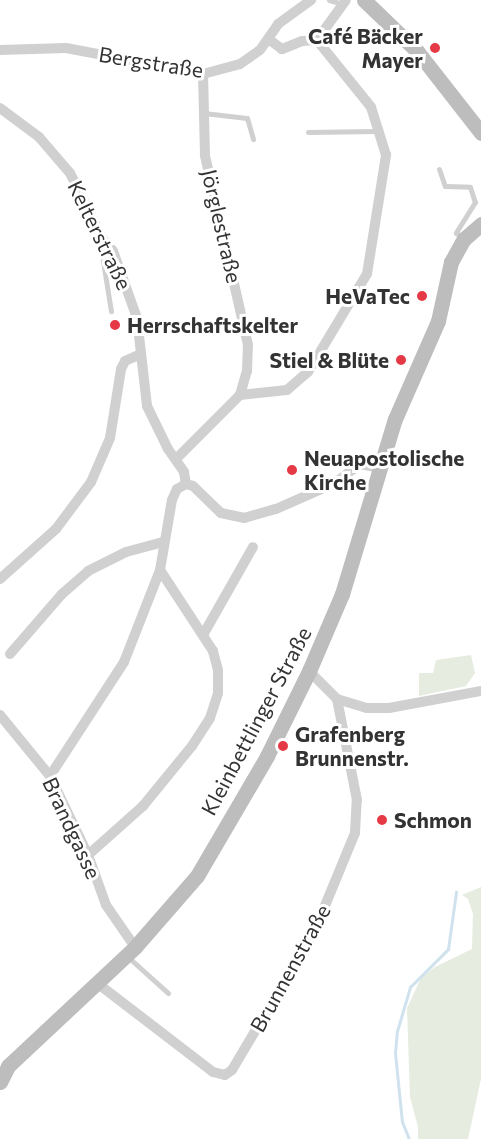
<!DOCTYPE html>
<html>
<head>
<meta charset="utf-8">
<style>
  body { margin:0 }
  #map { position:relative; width:481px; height:1139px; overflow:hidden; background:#fff; font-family:Commissioner,sans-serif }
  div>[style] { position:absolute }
  .green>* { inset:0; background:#e6ecdf }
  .stream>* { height:3px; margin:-1.5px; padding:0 1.5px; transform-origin:1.5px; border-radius:1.5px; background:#cfe2ee }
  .lane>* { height:5px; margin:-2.5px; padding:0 2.5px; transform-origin:2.5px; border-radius:2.5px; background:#d0d0d0 }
  .street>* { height:10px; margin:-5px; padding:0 5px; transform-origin:5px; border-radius:5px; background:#d0d0d0 }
  .secondary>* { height:15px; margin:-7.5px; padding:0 7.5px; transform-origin:7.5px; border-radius:7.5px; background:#bdbdbd }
  .dots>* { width:16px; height:16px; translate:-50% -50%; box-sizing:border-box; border:3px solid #fff; border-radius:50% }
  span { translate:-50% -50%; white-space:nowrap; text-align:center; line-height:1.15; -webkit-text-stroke:6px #fff; paint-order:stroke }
  .poi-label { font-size:21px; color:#333; font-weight:700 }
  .right { translate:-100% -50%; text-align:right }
  .left { translate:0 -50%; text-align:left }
  .street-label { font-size:21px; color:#333 }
</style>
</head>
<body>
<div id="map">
  <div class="green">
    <i style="clip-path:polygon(471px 655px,475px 673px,466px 686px,419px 696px,419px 673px,433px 673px,436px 660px)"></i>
    <i style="clip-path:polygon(481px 887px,481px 1079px,468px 1139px,418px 1139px,418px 1127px,410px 1097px,407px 1008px,421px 978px,435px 967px,472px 949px,473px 914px,468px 899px,462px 895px)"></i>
  </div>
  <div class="stream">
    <i style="left:409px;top:1139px;width:18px;rotate:-112deg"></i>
    <i style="left:402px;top:1122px;width:69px;rotate:-95.8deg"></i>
    <i style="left:395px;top:1053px;width:22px;rotate:-85deg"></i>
    <i style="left:397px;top:1031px;width:46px;rotate:-73.5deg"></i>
    <i style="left:410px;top:987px;width:54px;rotate:-45deg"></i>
    <i style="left:448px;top:949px;width:58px;rotate:-82deg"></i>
  </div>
  <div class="lane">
    <i style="left:329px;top:0;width:15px;rotate:16deg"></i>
    <i style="left:204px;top:113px;width:43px;rotate:6.6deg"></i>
    <i style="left:247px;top:118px;width:22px;rotate:74deg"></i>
    <i style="left:308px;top:132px;width:68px;rotate:-0.8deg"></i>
    <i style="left:439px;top:169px;width:18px;rotate:71deg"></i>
    <i style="left:445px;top:186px;width:25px;rotate:2deg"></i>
    <i style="left:470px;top:187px;width:16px;rotate:72deg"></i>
    <i style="left:475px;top:202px;width:36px;rotate:122deg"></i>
    <i style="left:456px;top:233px;width:8px;rotate:30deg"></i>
    <i style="left:108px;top:247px;width:10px;rotate:127deg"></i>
    <i style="left:102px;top:255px;width:57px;rotate:80.9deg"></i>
    <i style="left:128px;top:957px;width:54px;rotate:42deg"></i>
  </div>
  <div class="street">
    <i style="left:317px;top:40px;width:49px;rotate:-54.1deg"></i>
    <i style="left:0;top:50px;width:66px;rotate:-1.7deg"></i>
    <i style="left:66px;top:48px;width:139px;rotate:10.7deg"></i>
    <i style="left:203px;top:74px;width:38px;rotate:-15deg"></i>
    <i style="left:240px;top:64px;width:24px;rotate:-35deg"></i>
    <i style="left:260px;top:50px;width:32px;rotate:-55deg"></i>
    <i style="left:278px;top:24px;width:41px;rotate:-36deg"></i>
    <i style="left:0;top:108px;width:49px;rotate:36.6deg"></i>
    <i style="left:39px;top:137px;width:48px;rotate:49.3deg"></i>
    <i style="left:70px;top:173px;width:72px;rotate:63.8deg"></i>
    <i style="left:102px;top:238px;width:17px;rotate:50deg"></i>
    <i style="left:113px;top:251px;width:71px;rotate:70.3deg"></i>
    <i style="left:137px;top:318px;width:89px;rotate:83.5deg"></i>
    <i style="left:147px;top:406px;width:48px;rotate:64deg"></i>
    <i style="left:168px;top:449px;width:28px;rotate:55deg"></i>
    <i style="left:184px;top:472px;width:12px;rotate:81deg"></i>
    <i style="left:240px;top:395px;width:47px;rotate:-6.1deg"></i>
    <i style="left:287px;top:390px;width:28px;rotate:-41deg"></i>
    <i style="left:308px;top:372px;width:114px;rotate:-59deg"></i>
    <i style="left:367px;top:274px;width:121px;rotate:-80.9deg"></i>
    <i style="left:386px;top:155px;width:50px;rotate:-107.4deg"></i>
    <i style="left:371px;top:107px;width:86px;rotate:-128.9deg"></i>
    <i style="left:317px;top:40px;width:15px;rotate:176deg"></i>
    <i style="left:302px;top:41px;width:22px;rotate:158deg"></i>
    <i style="left:282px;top:49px;width:17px;rotate:-144deg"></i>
    <i style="left:177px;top:458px;width:89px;rotate:-45deg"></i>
    <i style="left:240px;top:395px;width:25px;rotate:-74deg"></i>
    <i style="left:247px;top:371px;width:26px;rotate:-88deg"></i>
    <i style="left:248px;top:345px;width:195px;rotate:-102.8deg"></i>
    <i style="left:205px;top:155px;width:81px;rotate:-91.4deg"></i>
    <i style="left:186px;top:484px;width:7px;rotate:16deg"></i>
    <i style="left:193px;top:486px;width:39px;rotate:44deg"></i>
    <i style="left:221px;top:513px;width:24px;rotate:12deg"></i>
    <i style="left:244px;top:518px;width:33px;rotate:-16deg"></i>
    <i style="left:276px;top:509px;width:64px;rotate:-23.8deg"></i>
    <i style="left:335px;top:483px;width:31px;rotate:-37deg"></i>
    <i style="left:360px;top:464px;width:20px;rotate:11deg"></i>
    <i style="left:0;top:579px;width:75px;rotate:-41.8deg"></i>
    <i style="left:56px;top:529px;width:59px;rotate:-53.3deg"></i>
    <i style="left:91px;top:482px;width:48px;rotate:-66.6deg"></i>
    <i style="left:110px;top:438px;width:70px;rotate:-80.9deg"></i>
    <i style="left:121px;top:369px;width:9px;rotate:-63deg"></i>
    <i style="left:125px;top:361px;width:17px;rotate:-24deg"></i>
    <i style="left:203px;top:635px;width:101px;rotate:-60.4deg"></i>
    <i style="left:10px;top:654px;width:79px;rotate:-49.1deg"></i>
    <i style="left:62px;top:594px;width:35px;rotate:-41deg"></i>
    <i style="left:88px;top:571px;width:42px;rotate:-26.6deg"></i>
    <i style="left:126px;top:552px;width:38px;rotate:-15deg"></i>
    <i style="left:309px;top:671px;width:40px;rotate:45deg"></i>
    <i style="left:337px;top:699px;width:31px;rotate:17deg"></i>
    <i style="left:367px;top:708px;width:22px"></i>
    <i style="left:389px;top:708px;width:94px;rotate:-10.5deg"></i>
    <i style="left:0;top:715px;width:79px;rotate:50.7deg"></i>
    <i style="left:50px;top:776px;width:88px;rotate:64.3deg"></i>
    <i style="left:88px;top:855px;width:53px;rotate:70.2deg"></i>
    <i style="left:106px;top:905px;width:51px;rotate:55.4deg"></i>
    <i style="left:50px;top:776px;width:136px;rotate:-57deg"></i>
    <i style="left:124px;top:662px;width:99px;rotate:-68.6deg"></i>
    <i style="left:160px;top:570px;width:71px;rotate:-80.3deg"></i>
    <i style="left:172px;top:500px;width:12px;rotate:-66deg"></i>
    <i style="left:177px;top:489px;width:10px;rotate:-29deg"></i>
    <i style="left:88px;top:855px;width:74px;rotate:-41.7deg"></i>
    <i style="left:143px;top:806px;width:77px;rotate:-50.8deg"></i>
    <i style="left:192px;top:746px;width:33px;rotate:-57deg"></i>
    <i style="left:210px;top:718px;width:26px;rotate:-72deg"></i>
    <i style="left:218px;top:693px;width:23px;rotate:-90deg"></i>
    <i style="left:218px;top:670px;width:20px;rotate:-105deg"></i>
    <i style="left:213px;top:651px;width:97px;rotate:-123.2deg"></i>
    <i style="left:97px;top:983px;width:146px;rotate:37.5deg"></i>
    <i style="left:213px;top:1072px;width:12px;rotate:14deg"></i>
    <i style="left:225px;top:1075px;width:9px;rotate:-36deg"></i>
    <i style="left:232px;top:1070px;width:163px;rotate:-59.3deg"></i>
    <i style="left:315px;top:930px;width:105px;rotate:-67.6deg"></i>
    <i style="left:355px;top:833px;width:33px;rotate:-87deg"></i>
    <i style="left:357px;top:800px;width:103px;rotate:-101.2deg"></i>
  </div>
  <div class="secondary">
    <i style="left:364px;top:0;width:74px;rotate:43.9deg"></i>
    <i style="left:417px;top:51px;width:104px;rotate:52deg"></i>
    <i style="left:0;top:1082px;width:18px;rotate:-63deg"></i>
    <i style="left:8px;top:1066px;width:174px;rotate:-43.1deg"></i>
    <i style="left:135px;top:947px;width:94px;rotate:-48.9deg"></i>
    <i style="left:197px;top:876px;width:139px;rotate:-59.7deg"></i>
    <i style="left:267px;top:756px;width:95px;rotate:-63.7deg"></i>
    <i style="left:309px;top:671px;width:84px;rotate:-66.8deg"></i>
    <i style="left:342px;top:594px;width:183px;rotate:-73.2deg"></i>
    <i style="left:395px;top:419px;width:107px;rotate:-66.3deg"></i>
    <i style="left:438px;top:321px;width:60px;rotate:-77.6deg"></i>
    <i style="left:451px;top:262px;width:26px;rotate:-61deg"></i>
    <i style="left:464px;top:239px;width:23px;rotate:-41deg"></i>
  </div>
  <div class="dots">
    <i style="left:435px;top:48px;background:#e63946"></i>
    <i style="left:422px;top:296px;background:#e63946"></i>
    <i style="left:115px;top:325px;background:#e63946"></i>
    <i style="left:401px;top:360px;background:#e63946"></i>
    <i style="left:292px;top:470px;background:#e63946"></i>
    <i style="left:283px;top:746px;background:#e63946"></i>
    <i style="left:382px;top:820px;background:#e63946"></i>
  </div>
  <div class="poi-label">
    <span class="right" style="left:423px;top:48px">Café Bäcker<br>Mayer</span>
    <span class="right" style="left:410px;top:296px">HeVaTec</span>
    <span class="left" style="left:127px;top:325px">Herrschaftskelter</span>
    <span class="right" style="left:389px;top:360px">Stiel &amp; Blüte</span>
    <span class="left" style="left:304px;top:470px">Neuapostolische<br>Kirche</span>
    <span class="left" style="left:295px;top:746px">Grafenberg<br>Brunnenstr.</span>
    <span class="left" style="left:394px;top:820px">Schmon</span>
  </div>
  <div class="street-label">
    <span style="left:151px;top:62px;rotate:9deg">Bergstraße</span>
    <span style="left:222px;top:226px;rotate:77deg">Jörglestraße</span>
    <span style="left:100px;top:235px;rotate:64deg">Kelterstraße</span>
    <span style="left:256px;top:721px;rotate:-62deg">Kleinbettlinger Straße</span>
    <span style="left:72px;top:828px;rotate:65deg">Brandgasse</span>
    <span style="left:290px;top:968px;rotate:-61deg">Brunnenstraße</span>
  </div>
</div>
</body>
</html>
